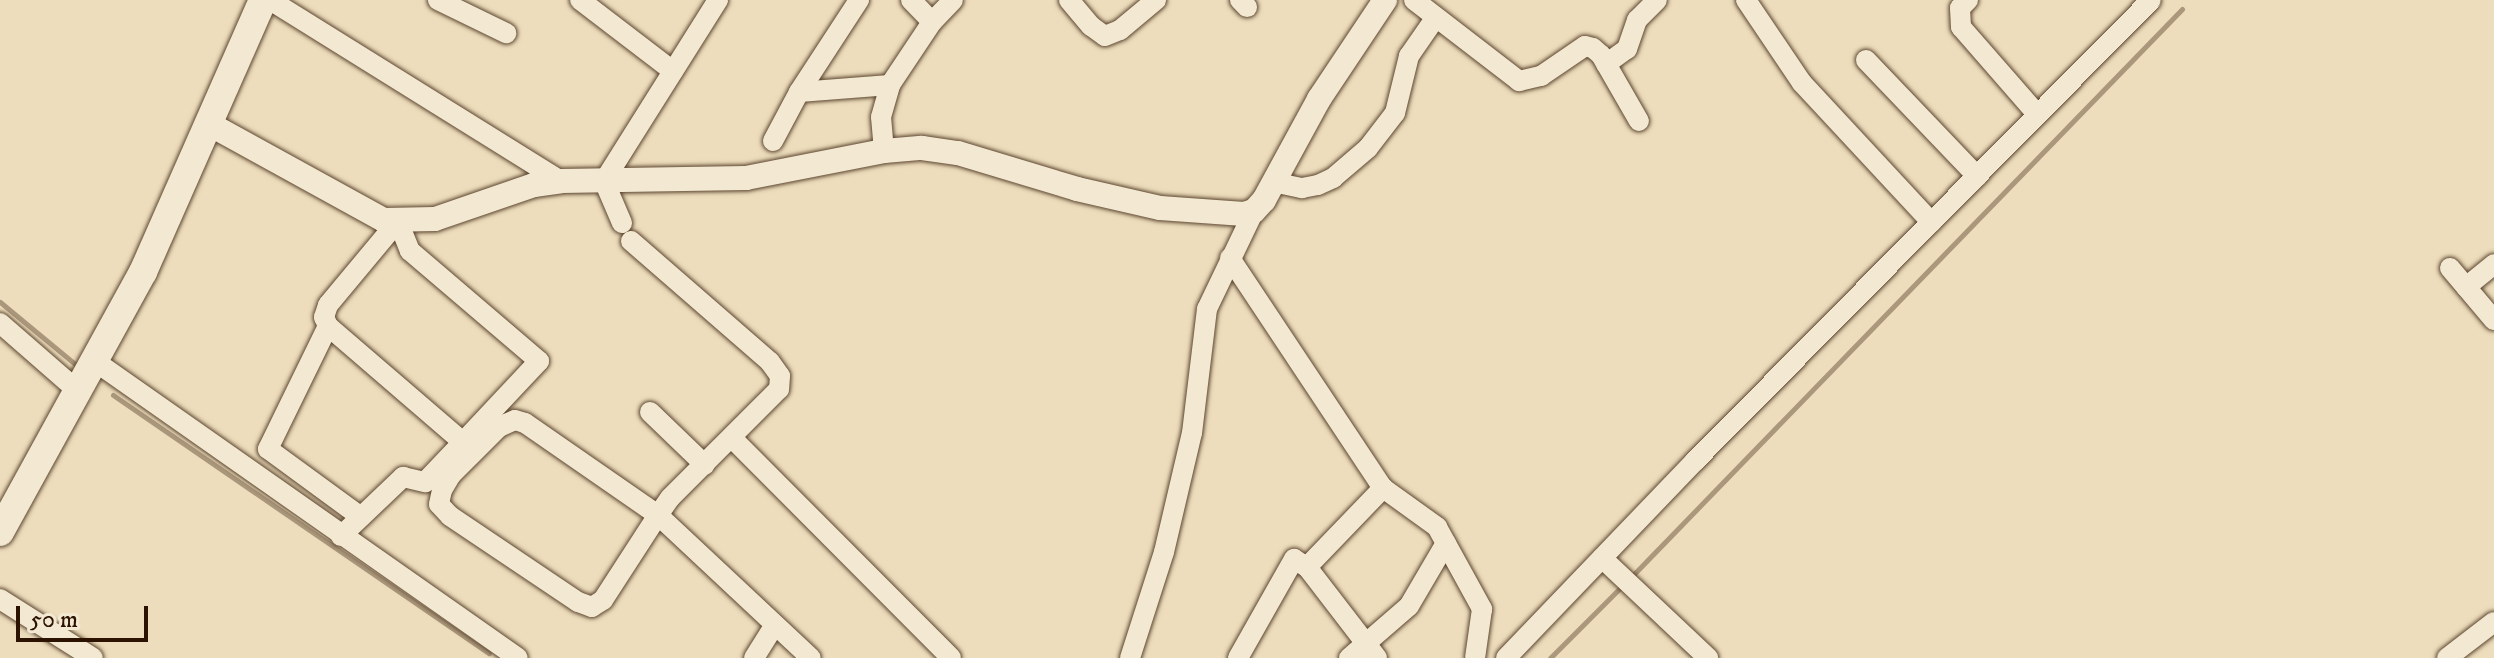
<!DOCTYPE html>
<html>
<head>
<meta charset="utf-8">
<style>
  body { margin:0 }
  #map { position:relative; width:2494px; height:658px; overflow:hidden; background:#edddbc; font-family:"IM FELL DW Pica",serif }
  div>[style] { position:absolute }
  .stream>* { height:5px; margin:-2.5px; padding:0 2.5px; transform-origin:2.5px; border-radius:2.5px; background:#ab987c }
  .roads { filter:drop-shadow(0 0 2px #5c452f) drop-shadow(0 0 2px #5c452f) }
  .minor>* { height:20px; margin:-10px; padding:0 10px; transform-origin:10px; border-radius:10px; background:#f3e9d3 }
  .tertiary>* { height:24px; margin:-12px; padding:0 12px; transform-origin:12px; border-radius:12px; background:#f3e9d3 }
  .secondary>* { height:28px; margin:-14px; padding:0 14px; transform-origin:14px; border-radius:14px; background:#f3e9d3 }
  span { translate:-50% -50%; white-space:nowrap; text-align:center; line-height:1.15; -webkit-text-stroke:8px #f3e9d3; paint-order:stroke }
  .scale { position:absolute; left:16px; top:606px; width:132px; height:36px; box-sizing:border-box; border:4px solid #2c1200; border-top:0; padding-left:10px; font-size:24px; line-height:28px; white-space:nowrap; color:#2c1200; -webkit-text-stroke:6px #f3e9d3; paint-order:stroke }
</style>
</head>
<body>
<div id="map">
  <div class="stream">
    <i style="left:0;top:302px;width:105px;rotate:39.6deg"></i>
    <i style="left:113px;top:395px;width:456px;rotate:34.5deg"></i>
    <i style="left:1632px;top:576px;width:790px;rotate:-45.87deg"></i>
    <i style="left:1550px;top:658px;width:106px;rotate:-45deg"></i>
  </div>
  <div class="roads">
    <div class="minor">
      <i style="left:270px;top:0;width:343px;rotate:31.9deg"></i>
      <i style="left:438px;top:0;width:76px;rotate:25.9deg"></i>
      <i style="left:580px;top:0;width:117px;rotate:37.4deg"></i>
      <i style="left:911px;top:0;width:30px;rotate:46deg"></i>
      <i style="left:1069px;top:0;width:34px;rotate:50deg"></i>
      <i style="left:1091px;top:26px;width:17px;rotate:36deg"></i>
      <i style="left:1105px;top:36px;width:16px;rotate:-22deg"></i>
      <i style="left:1120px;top:30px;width:47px;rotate:-39.8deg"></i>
      <i style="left:1240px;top:0;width:10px;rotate:45deg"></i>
      <i style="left:1414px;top:0;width:133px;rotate:37.6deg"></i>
      <i style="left:1519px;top:81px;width:23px;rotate:-13deg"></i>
      <i style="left:1541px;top:76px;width:53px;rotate:-34.3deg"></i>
      <i style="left:1585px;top:46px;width:8px;rotate:14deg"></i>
      <i style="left:1593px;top:48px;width:11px;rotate:41deg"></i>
      <i style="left:1601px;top:55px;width:76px;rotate:60.1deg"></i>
      <i style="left:1746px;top:0;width:100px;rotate:56deg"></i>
      <i style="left:1802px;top:83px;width:190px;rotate:47.1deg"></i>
      <i style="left:1968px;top:0;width:11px;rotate:135deg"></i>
      <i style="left:1960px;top:8px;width:19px;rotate:87deg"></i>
      <i style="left:1961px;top:27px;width:116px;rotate:48.9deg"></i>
      <i style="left:1866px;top:60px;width:161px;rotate:46.3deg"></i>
      <i style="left:1606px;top:64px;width:26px;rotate:-36deg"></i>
      <i style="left:1627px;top:49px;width:31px;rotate:-71deg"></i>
      <i style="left:1637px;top:20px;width:28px;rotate:-45deg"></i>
      <i style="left:799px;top:92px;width:91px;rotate:-4.4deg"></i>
      <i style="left:773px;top:141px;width:55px;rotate:-62deg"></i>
      <i style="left:799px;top:92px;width:110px;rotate:-56.9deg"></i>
      <i style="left:884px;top:151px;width:34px;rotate:-95deg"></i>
      <i style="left:881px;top:117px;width:33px;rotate:-74deg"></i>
      <i style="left:890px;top:85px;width:76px;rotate:-56.3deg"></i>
      <i style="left:932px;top:22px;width:30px;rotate:-46deg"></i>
      <i style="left:1273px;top:182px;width:30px;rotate:12deg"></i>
      <i style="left:1302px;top:188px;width:16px;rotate:-11deg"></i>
      <i style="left:1318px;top:185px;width:17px;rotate:-25deg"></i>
      <i style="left:1333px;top:178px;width:46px;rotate:-40.6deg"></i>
      <i style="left:1368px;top:148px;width:44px;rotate:-52.4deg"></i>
      <i style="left:1395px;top:113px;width:59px;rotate:-76.2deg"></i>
      <i style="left:1409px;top:56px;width:47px;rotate:-55.3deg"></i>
      <i style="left:622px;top:223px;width:46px;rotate:-113.2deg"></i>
      <i style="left:604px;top:181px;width:214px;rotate:-57.8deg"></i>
      <i style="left:631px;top:241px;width:184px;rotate:41deg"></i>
      <i style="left:770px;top:362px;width:17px;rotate:54deg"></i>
      <i style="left:780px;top:376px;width:13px;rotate:94deg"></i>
      <i style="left:779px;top:389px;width:154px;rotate:135deg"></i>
      <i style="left:670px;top:498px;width:21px;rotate:125deg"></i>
      <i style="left:658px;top:515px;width:101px;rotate:122.9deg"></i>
      <i style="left:603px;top:600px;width:13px;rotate:148deg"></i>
      <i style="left:592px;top:607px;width:15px;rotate:-160deg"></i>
      <i style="left:578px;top:602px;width:154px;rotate:-146.1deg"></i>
      <i style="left:450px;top:516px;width:16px;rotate:-133deg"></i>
      <i style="left:439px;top:504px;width:14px;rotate:-78deg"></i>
      <i style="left:442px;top:490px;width:17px;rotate:-59deg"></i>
      <i style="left:451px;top:475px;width:68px;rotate:-45deg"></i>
      <i style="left:499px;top:427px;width:17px;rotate:-24deg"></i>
      <i style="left:515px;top:420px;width:10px;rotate:17deg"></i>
      <i style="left:525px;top:423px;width:162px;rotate:34.7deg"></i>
      <i style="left:658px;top:515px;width:209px;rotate:43.1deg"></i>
      <i style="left:1230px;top:258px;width:276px;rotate:56.4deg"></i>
      <i style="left:1383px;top:488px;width:67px;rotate:35.8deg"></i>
      <i style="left:1437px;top:527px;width:94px;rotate:61.2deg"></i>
      <i style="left:1482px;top:609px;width:49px;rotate:98.1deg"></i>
      <i style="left:2450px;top:268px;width:68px;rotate:49.8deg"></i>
      <i style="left:2466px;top:287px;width:36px;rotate:-39deg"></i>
      <i style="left:0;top:323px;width:105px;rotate:41.1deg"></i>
      <i style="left:328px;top:326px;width:137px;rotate:116deg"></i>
      <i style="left:268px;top:449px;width:115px;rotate:36.2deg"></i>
      <i style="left:96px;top:362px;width:515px;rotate:35.05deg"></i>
      <i style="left:650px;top:412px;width:76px;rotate:43.9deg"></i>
      <i style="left:732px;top:438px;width:310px;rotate:45.1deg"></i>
      <i style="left:341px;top:536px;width:86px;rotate:-43.6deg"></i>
      <i style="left:403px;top:477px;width:23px;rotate:13deg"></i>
      <i style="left:425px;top:482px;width:55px;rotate:-46.5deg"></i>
      <i style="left:463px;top:442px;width:111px;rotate:-46.8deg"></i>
      <i style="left:539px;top:361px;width:170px;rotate:-139.5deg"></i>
      <i style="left:410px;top:251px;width:32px;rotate:-112deg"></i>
      <i style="left:398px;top:221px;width:109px;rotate:129.8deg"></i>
      <i style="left:328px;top:305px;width:13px;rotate:108deg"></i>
      <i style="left:324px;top:317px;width:10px;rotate:66deg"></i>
      <i style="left:328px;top:326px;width:178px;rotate:40.7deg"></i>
      <i style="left:1602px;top:558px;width:146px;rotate:43.3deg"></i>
      <i style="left:1307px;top:567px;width:110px;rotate:-46.1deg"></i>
      <i style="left:0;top:599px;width:110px;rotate:32.4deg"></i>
      <i style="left:754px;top:658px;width:39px;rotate:-58deg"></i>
      <i style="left:1130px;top:658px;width:111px;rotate:-72.2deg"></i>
      <i style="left:1164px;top:552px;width:122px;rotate:-76.8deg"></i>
      <i style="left:1192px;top:433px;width:125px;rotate:-83.1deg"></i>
      <i style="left:1207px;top:309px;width:109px;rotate:-64.4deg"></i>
      <i style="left:1238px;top:658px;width:114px;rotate:-60.5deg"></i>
      <i style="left:1294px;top:559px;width:15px;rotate:32deg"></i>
      <i style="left:1307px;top:567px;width:115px;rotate:52.4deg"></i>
      <i style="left:1349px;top:658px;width:79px;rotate:-40.9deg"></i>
      <i style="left:1409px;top:606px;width:73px;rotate:-59.6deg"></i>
      <i style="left:1506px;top:658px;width:273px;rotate:-46.2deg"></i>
      <i style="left:1695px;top:461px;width:648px;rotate:-45.31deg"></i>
      <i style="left:2447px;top:658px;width:59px;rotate:-37.5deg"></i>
    </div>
    <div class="tertiary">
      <i style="left:211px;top:125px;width:197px;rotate:28.8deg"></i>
      <i style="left:384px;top:220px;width:51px;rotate:-1.1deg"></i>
      <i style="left:435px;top:219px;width:105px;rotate:-19deg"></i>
      <i style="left:534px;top:185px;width:27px;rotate:-8deg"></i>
      <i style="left:561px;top:181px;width:185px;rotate:-0.9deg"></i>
      <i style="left:746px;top:178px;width:141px;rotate:-11.1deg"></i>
      <i style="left:884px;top:151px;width:38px;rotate:-5deg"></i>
      <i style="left:922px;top:148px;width:36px;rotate:8deg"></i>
      <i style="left:958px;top:153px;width:124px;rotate:16.8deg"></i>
      <i style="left:1077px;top:189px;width:85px;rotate:12.9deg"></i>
      <i style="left:1160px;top:208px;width:84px;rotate:4.1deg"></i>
      <i style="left:1244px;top:214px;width:10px;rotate:-17deg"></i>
      <i style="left:1254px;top:211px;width:15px;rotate:-48deg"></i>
      <i style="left:1264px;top:200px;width:115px;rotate:-61.4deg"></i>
      <i style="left:1319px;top:99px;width:119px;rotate:-56.3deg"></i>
    </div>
    <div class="secondary">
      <i style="left:0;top:532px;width:297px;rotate:-61.2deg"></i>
      <i style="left:143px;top:272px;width:297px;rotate:-66.2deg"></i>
    </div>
  </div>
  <div class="scale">50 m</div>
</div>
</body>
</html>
